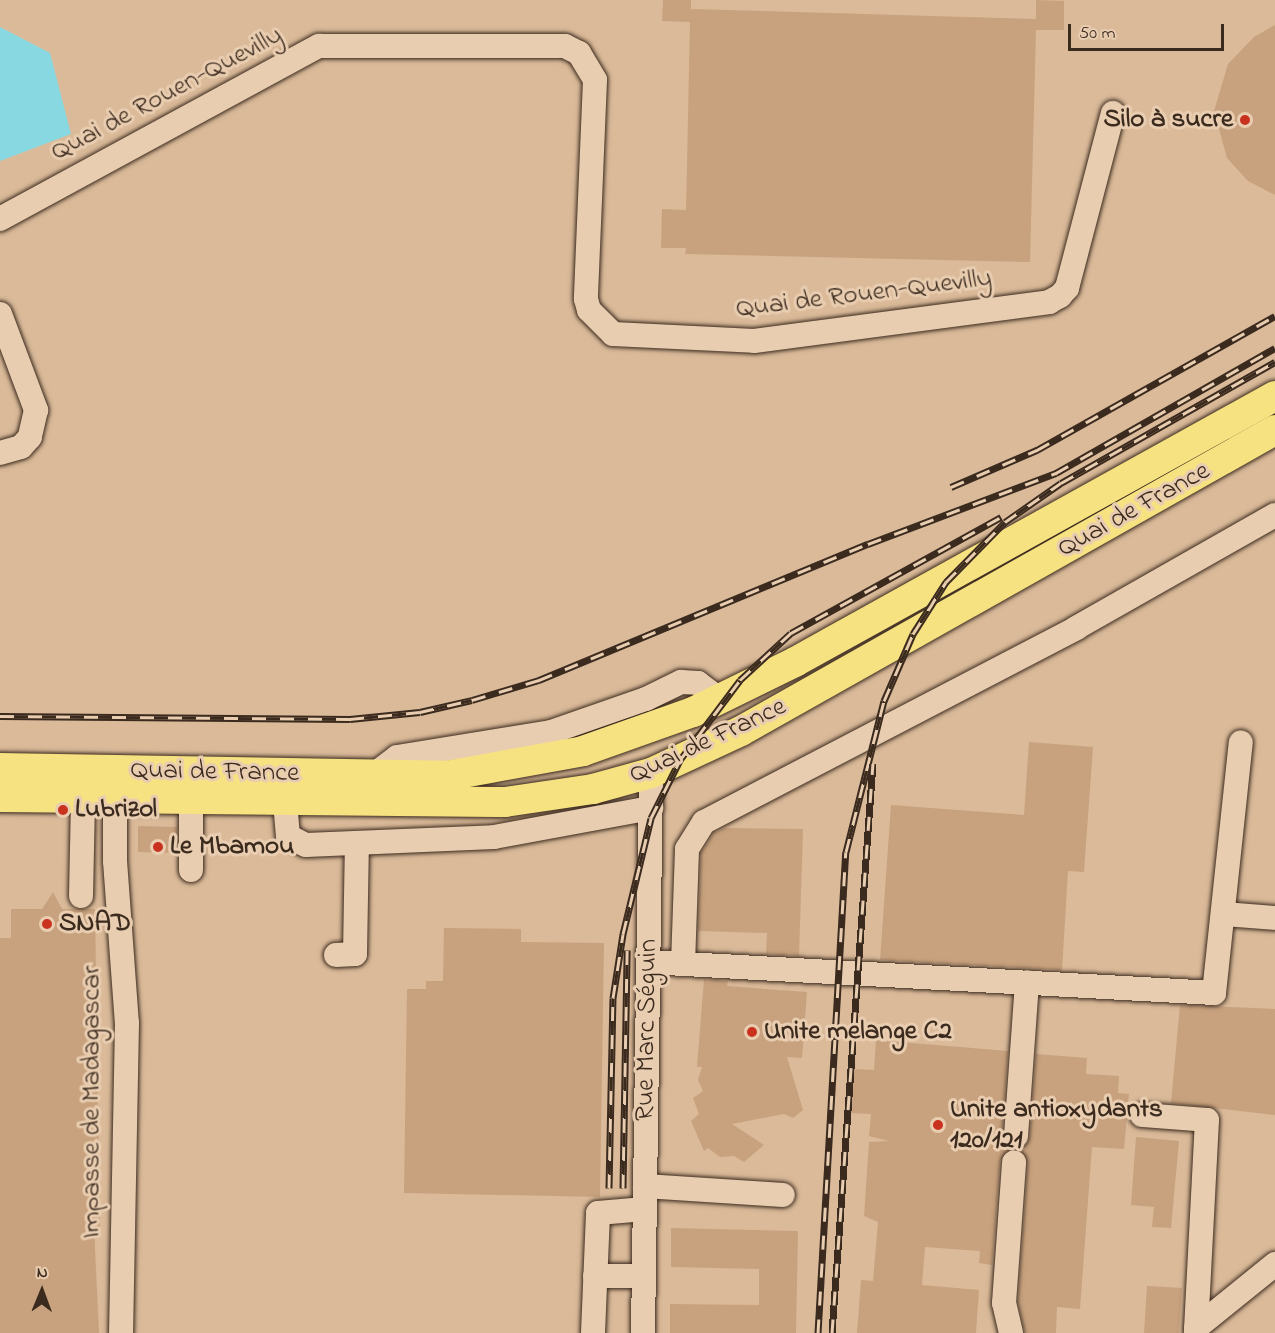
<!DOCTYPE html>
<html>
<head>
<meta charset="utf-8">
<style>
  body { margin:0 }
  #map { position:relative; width:1275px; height:1333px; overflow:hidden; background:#e6c8a9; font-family:"Indie Flower",sans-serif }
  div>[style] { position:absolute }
  .built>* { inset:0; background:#daba99 }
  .water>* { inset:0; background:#87d8e1 }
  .building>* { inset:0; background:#c8a27e }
  .roads { filter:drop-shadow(0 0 2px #3b2a1e) drop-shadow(0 0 2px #3b2a1e) }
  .minor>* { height:24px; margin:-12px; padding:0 12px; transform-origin:12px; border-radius:12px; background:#e9cdb0 }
  .major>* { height:30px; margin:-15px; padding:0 15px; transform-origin:15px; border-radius:15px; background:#f7e281 }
  .rail>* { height:7px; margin-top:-3.5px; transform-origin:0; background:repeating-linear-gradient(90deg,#e9cdb0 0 14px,#3b2a1e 0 28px); box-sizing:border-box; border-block:2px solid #3b2a1e }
  .dots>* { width:16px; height:16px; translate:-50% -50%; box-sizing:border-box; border:3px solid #e9cdb0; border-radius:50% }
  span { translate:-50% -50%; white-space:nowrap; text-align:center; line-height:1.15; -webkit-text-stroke:6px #e9cdb0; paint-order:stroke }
  .street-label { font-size:27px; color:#3b2a1e }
  .poi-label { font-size:27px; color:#3b2a1e; font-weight:700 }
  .right { translate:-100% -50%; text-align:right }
  .left { translate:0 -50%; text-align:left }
  .north { position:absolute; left:12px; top:1261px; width:60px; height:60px; -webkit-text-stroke:4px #e9cdb0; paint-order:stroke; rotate:1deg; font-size:16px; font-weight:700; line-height:24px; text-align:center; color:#3b2a1e }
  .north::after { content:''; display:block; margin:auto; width:21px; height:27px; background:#3b2a1e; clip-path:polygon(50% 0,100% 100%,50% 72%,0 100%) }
  .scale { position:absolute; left:1068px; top:24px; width:156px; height:27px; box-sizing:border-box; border:3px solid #3b2a1e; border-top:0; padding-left:8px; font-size:18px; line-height:21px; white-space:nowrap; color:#3b2a1e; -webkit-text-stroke:4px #e9cdb0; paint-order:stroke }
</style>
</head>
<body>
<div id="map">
  <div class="built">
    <i style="clip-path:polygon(0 0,1275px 0,1275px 1333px,0 1333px,0 161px,70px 134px,50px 53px,0 27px)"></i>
  </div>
  <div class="water">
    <i style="clip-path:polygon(0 27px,50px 53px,71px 134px,0 161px)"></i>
  </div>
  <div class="building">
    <i style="clip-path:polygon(663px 0,691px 0,691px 9px,1036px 19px,1036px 0,1064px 1px,1064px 30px,1036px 30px,1030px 262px,685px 254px,686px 248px,661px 248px,662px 209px,686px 210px,690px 22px,662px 21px)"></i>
    <i style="clip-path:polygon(1275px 25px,1275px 195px,1248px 181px,1227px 158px,1214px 111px,1228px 64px,1254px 37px)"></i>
    <i style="clip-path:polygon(1029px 742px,1093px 747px,1084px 872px,1068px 871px,1062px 970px,880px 960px,891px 805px,1024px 815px)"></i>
    <i style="clip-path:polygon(138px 826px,177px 827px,177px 853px,138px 852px)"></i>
    <i style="clip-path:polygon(724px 828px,803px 829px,799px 956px,766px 954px,767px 933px,698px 931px,701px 853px,714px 833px)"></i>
    <i style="clip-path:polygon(53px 892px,62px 909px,95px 909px,100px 1227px,94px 1227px,99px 1333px,0 1333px,0 938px,11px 938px,11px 909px,42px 909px)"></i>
    <i style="clip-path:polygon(444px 928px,521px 929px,521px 942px,604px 943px,600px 1197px,404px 1193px,407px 989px,426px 989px,426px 981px,443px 981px)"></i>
    <i style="clip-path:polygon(704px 979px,728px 981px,727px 986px,807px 992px,802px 1058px,787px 1057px,803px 1110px,793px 1118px,784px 1114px,732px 1124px,764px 1145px,744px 1162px,734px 1156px,720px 1157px,708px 1148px,704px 1151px,691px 1121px,699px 1114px,693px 1098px,703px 1091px,698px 1080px,702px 1067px,697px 1067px)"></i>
    <i style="clip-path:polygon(1180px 1005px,1275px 1009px,1275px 1115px,1171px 1103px)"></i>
    <i style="clip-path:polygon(876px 1040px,1008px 1051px,1002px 1135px,1010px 1149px,1000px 1161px,992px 1265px,979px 1263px,980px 1251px,925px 1247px,922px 1285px,979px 1290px,976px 1333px,857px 1333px,861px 1280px,873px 1281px,878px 1222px,864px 1216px,869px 1142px,889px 1141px,869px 1136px,871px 1114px,849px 1113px,852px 1069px,874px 1070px)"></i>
    <i style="clip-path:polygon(1036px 1054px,1087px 1058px,1086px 1074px,1119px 1076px,1118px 1093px,1129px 1094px,1124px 1149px,1092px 1147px,1080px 1309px,1057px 1307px,1056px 1333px,1025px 1333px,1018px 1302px,1028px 1163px,1020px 1149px,1030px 1137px)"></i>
    <i style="clip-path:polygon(1136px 1137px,1179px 1141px,1171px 1228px,1152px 1227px,1154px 1207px,1131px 1205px)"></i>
    <i style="clip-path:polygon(671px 1228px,798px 1231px,796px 1333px,670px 1333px,670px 1304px,759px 1305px,759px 1269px,671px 1267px)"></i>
    <i style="clip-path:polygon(1147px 1286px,1182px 1288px,1179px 1333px,1144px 1333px)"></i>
  </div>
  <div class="roads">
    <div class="minor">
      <i style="left:0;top:219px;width:363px;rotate:-28.5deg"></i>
      <i style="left:319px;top:46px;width:246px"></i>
      <i style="left:565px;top:46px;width:16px;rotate:27deg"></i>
      <i style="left:579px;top:53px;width:31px;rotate:59deg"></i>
      <i style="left:595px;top:80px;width:219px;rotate:92.4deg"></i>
      <i style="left:586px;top:299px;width:11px;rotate:75deg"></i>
      <i style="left:589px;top:310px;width:34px;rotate:45deg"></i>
      <i style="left:613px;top:334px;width:141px;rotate:2.8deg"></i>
      <i style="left:754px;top:341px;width:298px;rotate:-7.5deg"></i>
      <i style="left:1049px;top:302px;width:13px;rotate:-29deg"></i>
      <i style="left:1060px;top:296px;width:11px;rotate:-49deg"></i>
      <i style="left:1067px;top:288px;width:181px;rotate:-75.3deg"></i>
      <i style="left:0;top:314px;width:103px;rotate:69.4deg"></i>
      <i style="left:36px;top:410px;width:28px;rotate:103deg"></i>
      <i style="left:30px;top:437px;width:13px;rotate:132deg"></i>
      <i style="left:21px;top:447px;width:22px;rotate:164deg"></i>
      <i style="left:372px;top:776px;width:31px;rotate:-37deg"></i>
      <i style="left:397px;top:757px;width:156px;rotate:-9.2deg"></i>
      <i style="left:551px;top:732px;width:101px;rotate:-19.2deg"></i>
      <i style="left:646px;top:699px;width:39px;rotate:-26deg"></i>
      <i style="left:681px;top:682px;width:17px;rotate:3deg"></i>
      <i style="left:698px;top:683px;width:26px;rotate:37deg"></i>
      <i style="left:115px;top:799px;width:62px;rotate:90deg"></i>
      <i style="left:115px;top:861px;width:162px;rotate:85.8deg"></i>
      <i style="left:127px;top:1023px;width:310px;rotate:91.1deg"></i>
      <i style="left:191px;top:800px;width:70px;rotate:90deg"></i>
      <i style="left:285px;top:802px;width:34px;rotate:85deg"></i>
      <i style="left:288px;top:836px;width:20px;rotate:27deg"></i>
      <i style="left:306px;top:845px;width:188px;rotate:-2.4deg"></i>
      <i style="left:494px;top:837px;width:160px;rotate:-10.5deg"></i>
      <i style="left:81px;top:896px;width:98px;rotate:-88.8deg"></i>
      <i style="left:1223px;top:914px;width:52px;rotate:4.4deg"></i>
      <i style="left:336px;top:955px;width:19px;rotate:-3deg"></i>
      <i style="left:355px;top:954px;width:111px;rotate:-89deg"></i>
      <i style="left:648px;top:962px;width:567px;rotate:3.13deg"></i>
      <i style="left:1214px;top:993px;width:252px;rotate:-83.9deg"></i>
      <i style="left:683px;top:964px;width:115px;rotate:-88deg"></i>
      <i style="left:687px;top:849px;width:32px;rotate:-58deg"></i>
      <i style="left:704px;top:822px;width:420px;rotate:-27.5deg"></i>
      <i style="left:1076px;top:628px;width:229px;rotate:-29.6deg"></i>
      <i style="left:1142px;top:1115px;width:65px;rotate:4.4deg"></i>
      <i style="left:1207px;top:1120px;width:213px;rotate:93deg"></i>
      <i style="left:1016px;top:1136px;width:154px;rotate:-85.9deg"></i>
      <i style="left:645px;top:1186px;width:138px;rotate:3.7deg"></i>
      <i style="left:595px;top:1276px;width:49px"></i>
      <i style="left:1196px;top:1328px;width:102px;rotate:-39deg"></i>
      <i style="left:593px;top:1333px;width:120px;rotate:-87.6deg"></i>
      <i style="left:598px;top:1213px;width:47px;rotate:-4.9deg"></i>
      <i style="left:643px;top:1333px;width:560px;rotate:-89.18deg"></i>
      <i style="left:1011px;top:1333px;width:31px;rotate:-103deg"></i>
      <i style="left:1004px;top:1303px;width:141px;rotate:-85.9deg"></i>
    </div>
    <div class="major">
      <i style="left:0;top:768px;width:446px;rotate:1deg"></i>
      <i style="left:446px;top:776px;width:139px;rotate:-10.3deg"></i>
      <i style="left:583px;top:751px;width:117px;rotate:-19.5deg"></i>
      <i style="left:693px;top:712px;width:114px;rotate:-26.1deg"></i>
      <i style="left:795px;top:662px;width:549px;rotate:-28.99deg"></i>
      <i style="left:0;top:797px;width:505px;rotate:0.57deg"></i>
      <i style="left:505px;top:802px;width:89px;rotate:-8.4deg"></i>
      <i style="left:593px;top:789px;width:60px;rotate:-15.4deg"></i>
      <i style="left:651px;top:773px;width:99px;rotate:-25deg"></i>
      <i style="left:741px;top:731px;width:613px;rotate:-29.41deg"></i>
    </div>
  </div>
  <div class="rail">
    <i style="left:951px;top:487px;width:94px;rotate:-23.3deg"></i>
    <i style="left:1037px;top:450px;width:273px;rotate:-29.4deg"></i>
    <i style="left:0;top:716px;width:350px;rotate:0.5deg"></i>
    <i style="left:350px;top:719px;width:70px;rotate:-5.7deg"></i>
    <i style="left:420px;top:712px;width:53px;rotate:-13deg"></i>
    <i style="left:472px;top:700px;width:70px;rotate:-16.6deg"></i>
    <i style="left:539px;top:680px;width:356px;rotate:-22.5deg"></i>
    <i style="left:868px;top:544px;width:201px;rotate:-20.7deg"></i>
    <i style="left:1056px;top:473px;width:252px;rotate:-29.7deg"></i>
    <i style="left:609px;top:1188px;width:190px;rotate:-88.8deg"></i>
    <i style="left:613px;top:998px;width:65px;rotate:-81.1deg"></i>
    <i style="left:623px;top:934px;width:119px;rotate:-76.4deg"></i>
    <i style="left:651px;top:818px;width:65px;rotate:-63.4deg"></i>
    <i style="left:680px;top:760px;width:100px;rotate:-53.1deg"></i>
    <i style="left:740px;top:680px;width:69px;rotate:-42.7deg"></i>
    <i style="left:791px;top:633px;width:240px;rotate:-28.9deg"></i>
    <i style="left:623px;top:1188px;width:238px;rotate:-89deg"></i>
    <i style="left:818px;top:1333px;width:482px;rotate:-86.7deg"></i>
    <i style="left:846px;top:852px;width:156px;rotate:-75.9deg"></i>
    <i style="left:884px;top:701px;width:73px;rotate:-66.6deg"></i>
    <i style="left:913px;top:634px;width:62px;rotate:-57.6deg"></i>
    <i style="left:946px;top:582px;width:84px;rotate:-45.5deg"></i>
    <i style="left:1005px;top:522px;width:68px;rotate:-34.9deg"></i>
    <i style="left:1061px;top:483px;width:246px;rotate:-29.5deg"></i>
    <i style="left:832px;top:1333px;width:571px;rotate:-85.89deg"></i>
  </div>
  <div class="dots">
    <i style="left:1245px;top:120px;background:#c8321e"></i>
    <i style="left:63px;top:810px;background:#c8321e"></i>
    <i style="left:158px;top:847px;background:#c8321e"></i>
    <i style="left:47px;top:924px;background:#c8321e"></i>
    <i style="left:752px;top:1032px;background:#c8321e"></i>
    <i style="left:938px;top:1125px;background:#c8321e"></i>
  </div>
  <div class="street-label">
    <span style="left:167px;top:94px;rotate:-28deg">Quai de Rouen-Quevilly</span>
    <span style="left:864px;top:294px;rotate:-7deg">Quai de Rouen-Quevilly</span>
    <span style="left:1134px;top:510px;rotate:-29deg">Quai de France</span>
    <span style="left:708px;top:741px;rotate:-25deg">Quai de France</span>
    <span style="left:215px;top:772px;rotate:1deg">Quai de France</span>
    <span style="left:647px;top:1030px;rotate:-89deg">Rue Marc Séguin</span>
    <span style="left:92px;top:1102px;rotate:-90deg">Impasse de Madagascar</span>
  </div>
  <div class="poi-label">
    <span class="right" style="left:1233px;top:120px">Silo à sucre</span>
    <span class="left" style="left:75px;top:810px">Lubrizol</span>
    <span class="left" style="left:170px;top:847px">Le Mbamou</span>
    <span class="left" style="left:59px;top:924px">SNAD</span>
    <span class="left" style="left:764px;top:1032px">Unite melange C2</span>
    <span class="left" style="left:950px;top:1125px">Unite antioxydants<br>120/121</span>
  </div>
  <div class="north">N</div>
  <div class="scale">50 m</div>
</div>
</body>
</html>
